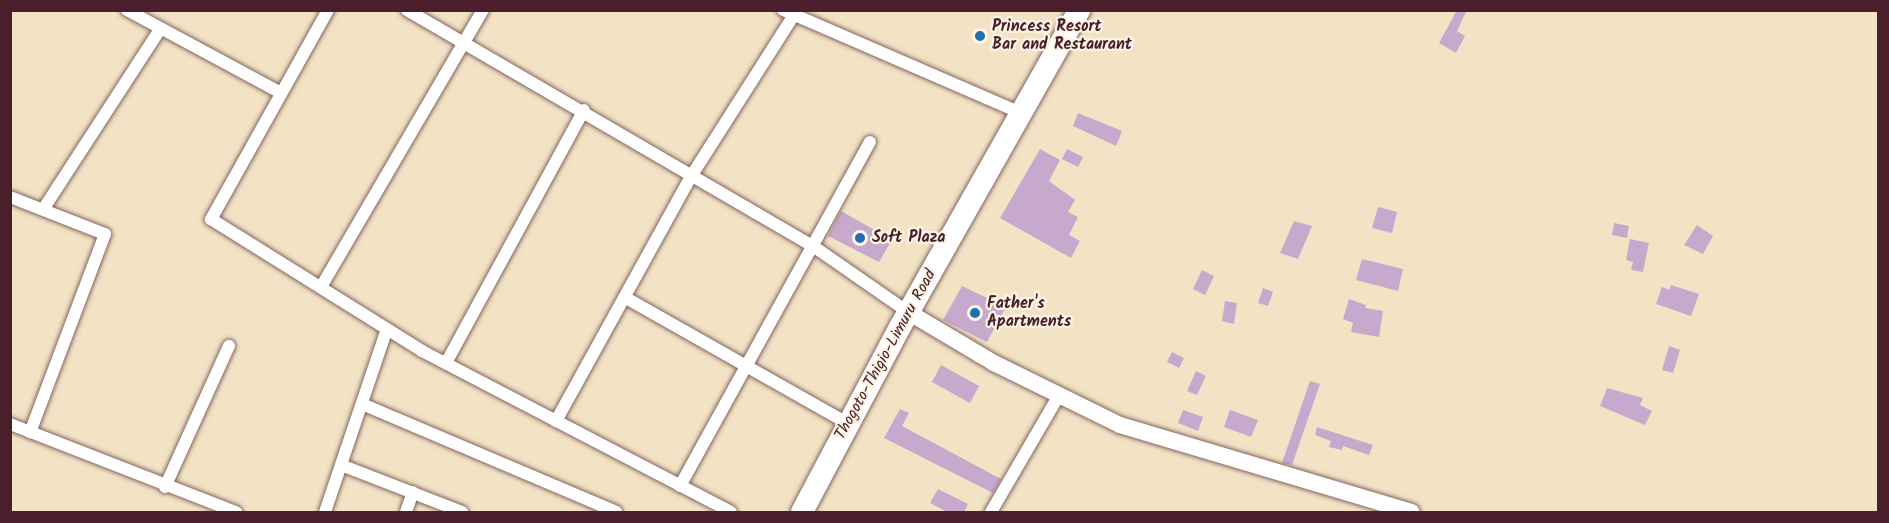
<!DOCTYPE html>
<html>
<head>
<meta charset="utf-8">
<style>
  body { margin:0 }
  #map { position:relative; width:1889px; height:523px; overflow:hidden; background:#f2e3c5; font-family:Kalam,sans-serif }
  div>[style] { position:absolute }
  .building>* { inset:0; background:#c7a9ce }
  .roads { filter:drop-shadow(0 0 2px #856461) drop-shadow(0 0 2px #856461) }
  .street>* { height:12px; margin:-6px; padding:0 6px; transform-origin:6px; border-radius:6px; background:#fff }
  .secondary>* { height:16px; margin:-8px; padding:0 8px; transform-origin:8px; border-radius:8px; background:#fff }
  .highway>* { height:22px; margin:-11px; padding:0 11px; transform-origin:11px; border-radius:11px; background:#fff }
  .dots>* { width:16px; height:16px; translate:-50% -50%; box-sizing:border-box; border:3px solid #fcf5e5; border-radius:50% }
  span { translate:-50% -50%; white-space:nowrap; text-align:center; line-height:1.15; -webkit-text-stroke:4.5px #fcf5e5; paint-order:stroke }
  .poi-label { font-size:16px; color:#4a1f2b; font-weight:700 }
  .left { translate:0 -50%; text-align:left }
  .street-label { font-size:16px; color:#4a1f2b }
  .frame { position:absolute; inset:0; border:12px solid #4a1f2b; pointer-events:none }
</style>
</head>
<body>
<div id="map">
  <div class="building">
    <i style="clip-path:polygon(1457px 10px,1466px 12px,1457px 31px,1465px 36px,1456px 53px,1439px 43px)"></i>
    <i style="clip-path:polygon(1078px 113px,1122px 131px,1116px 146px,1073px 126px)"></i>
    <i style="clip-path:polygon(1040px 149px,1060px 160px,1049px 181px,1075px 200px,1068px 212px,1078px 217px,1069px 235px,1080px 241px,1071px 258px,1000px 218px)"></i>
    <i style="clip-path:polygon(1067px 149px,1083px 157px,1078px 167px,1062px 159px)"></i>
    <i style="clip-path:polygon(1378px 207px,1397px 212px,1392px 233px,1372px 228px)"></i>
    <i style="clip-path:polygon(841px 211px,892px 240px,879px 262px,828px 236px)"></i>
    <i style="clip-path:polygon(1294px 221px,1312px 226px,1298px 259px,1280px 253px)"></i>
    <i style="clip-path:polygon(1614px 223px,1629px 226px,1627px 238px,1612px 235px)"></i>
    <i style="clip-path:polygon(1697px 225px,1713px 236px,1703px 254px,1684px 245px)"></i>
    <i style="clip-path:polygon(1630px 239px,1649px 243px,1643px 272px,1631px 270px,1633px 262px,1626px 260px)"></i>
    <i style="clip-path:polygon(1362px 259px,1403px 269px,1398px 291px,1356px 280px)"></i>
    <i style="clip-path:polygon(1202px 270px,1214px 276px,1205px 295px,1193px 289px)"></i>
    <i style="clip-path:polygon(1671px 285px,1699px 294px,1691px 316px,1656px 304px,1662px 287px,1669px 290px)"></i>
    <i style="clip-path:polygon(962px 286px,1006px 307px,987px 342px,943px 320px)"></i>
    <i style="clip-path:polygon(1263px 288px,1273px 292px,1268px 306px,1258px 303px)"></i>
    <i style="clip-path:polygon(1349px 299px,1366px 305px,1365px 308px,1383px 311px,1379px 337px,1351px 332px,1353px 323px,1343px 319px)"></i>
    <i style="clip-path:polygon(1225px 301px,1237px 303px,1234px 324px,1222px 321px)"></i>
    <i style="clip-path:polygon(1669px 346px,1680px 350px,1673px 373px,1662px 370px)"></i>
    <i style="clip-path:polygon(1172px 352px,1184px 358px,1179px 368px,1167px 362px)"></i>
    <i style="clip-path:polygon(941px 365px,979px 386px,970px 403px,932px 382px)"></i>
    <i style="clip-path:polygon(1196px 371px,1206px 376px,1197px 395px,1187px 391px)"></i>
    <i style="clip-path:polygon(1310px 381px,1320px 384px,1292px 465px,1282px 463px)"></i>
    <i style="clip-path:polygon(1607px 388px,1643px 398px,1640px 405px,1652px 411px,1645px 425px,1600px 406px)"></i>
    <i style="clip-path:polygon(900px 409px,909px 413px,902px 426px,1001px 479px,993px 493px,884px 438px)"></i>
    <i style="clip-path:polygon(1183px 410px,1203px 417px,1198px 431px,1178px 423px)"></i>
    <i style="clip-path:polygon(1230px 410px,1258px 420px,1251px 437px,1224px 427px)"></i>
    <i style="clip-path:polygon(1317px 427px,1373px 445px,1369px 455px,1343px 446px,1342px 450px,1329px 447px,1331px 441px,1315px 435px)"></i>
    <i style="clip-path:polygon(938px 489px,968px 504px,964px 513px,949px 513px,930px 503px)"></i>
  </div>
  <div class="roads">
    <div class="street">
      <i style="left:127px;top:10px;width:175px;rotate:28.3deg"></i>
      <i style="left:328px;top:10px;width:240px;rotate:119.2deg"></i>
      <i style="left:211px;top:219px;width:249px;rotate:32deg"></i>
      <i style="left:422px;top:351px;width:348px;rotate:27.5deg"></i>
      <i style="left:407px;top:10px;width:470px;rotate:30.2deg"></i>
      <i style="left:813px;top:246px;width:116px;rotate:34.8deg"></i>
      <i style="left:783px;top:10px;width:262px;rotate:23.4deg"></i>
      <i style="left:10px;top:197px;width:102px;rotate:21.3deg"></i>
      <i style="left:105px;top:234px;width:212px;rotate:110.7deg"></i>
      <i style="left:44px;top:208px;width:211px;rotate:-57deg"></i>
      <i style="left:321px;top:287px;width:321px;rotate:-59.7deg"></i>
      <i style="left:626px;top:298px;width:256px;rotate:29.5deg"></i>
      <i style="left:446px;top:363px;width:288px;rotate:-61.4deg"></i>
      <i style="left:362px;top:404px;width:276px;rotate:23deg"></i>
      <i style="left:556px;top:421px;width:281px;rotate:-61.1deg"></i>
      <i style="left:692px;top:175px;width:190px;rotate:-57.5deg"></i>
      <i style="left:10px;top:424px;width:243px;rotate:21.3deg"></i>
      <i style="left:341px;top:465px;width:130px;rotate:21.2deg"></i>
      <i style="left:680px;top:486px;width:393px;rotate:-61.1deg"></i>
      <i style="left:165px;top:487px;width:155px;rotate:-65.6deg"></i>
      <i style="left:325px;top:512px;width:193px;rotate:-71.3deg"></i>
      <i style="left:406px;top:512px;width:21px;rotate:-71deg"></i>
      <i style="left:991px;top:512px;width:135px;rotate:-59.8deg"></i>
    </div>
    <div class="secondary">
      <i style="left:908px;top:312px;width:100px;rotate:30.7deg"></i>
      <i style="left:994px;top:363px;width:140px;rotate:26.2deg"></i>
      <i style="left:1120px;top:425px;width:304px;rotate:16.6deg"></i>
    </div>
    <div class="highway">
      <i style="left:802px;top:512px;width:209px;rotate:-62.1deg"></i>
      <i style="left:900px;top:327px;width:364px;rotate:-60.5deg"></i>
    </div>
  </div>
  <div class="dots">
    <i style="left:980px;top:36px;background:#1f6fb2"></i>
    <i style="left:860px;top:238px;background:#1f6fb2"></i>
    <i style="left:975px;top:313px;background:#1f6fb2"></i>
  </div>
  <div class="poi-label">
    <span class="left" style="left:992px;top:36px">Princess Resort<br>Bar and Restaurant</span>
    <span class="left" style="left:872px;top:238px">Soft Plaza</span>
    <span class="left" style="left:987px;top:313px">Father's<br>Apartments</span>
  </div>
  <div class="street-label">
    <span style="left:886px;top:355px;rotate:-61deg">Thogoto-Thigio-Limuru Road</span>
  </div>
  <div class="frame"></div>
</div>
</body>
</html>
